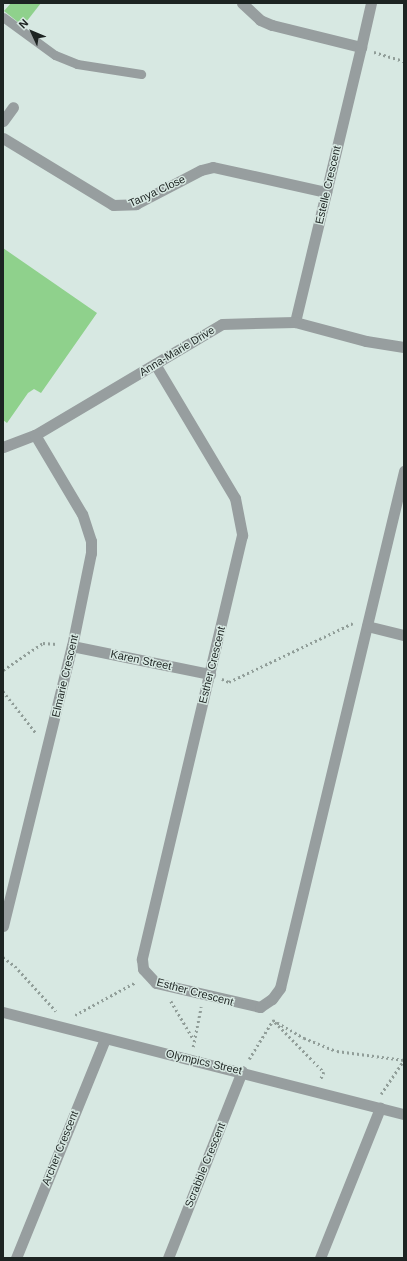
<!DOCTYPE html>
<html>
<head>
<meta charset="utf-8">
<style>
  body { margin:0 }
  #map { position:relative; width:407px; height:1261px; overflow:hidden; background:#d7e8e2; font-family:Helvetica,sans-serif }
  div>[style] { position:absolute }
  .building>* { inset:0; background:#8fd18c }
  .path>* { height:2.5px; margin-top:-1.25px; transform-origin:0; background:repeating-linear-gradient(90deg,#919e99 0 2px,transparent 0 5px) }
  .service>* { height:9px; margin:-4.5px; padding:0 4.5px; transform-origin:4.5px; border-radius:4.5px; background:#979e9f }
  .minor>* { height:11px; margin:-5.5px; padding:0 5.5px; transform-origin:5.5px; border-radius:5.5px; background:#979e9f }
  span { translate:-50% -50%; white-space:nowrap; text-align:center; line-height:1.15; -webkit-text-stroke:3px #d7e8e2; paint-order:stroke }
  .street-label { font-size:11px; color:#1d2422 }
  .frame { position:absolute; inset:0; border:4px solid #1d2422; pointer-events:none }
  .north { position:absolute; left:12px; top:12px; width:40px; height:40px; -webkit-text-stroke:3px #d7e8e2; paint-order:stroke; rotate:314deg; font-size:11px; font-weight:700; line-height:16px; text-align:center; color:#1d2422 }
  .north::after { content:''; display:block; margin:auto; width:14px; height:18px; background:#1d2422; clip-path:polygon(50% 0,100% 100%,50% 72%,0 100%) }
</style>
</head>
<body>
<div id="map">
  <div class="building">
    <i style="clip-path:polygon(11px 3px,41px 3px,23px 26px,4px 11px)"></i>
    <i style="clip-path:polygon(3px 248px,97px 313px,41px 393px,34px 389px,28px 393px,7px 423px,3px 420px)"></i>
  </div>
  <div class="path">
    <i style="left:374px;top:52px;width:31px;rotate:17deg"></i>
    <i style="left:3px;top:670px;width:48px;rotate:-34deg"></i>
    <i style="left:43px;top:643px;width:14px;rotate:4deg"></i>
    <i style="left:222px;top:679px;width:8px;rotate:23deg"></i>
    <i style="left:229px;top:682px;width:137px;rotate:-25.4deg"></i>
    <i style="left:3px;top:691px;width:53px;rotate:51.8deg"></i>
    <i style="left:3px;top:957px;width:15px;rotate:37deg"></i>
    <i style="left:15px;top:966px;width:61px;rotate:47.7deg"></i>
    <i style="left:171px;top:1001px;width:45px;rotate:59.5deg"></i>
    <i style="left:75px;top:1015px;width:69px;rotate:-28.4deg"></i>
    <i style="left:275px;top:1022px;width:70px;rotate:45.6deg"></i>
    <i style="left:324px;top:1072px;width:8px;rotate:113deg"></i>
    <i style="left:193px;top:1047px;width:41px;rotate:-78.7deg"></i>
    <i style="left:249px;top:1059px;width:46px;rotate:-58.4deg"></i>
    <i style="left:273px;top:1020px;width:36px;rotate:30deg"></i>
    <i style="left:304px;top:1038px;width:35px;rotate:22deg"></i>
    <i style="left:337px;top:1051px;width:68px;rotate:7.7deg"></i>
    <i style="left:381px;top:1094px;width:41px;rotate:-55.9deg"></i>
  </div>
  <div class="service">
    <i style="left:3px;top:17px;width:64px;rotate:36.2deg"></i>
    <i style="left:55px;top:55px;width:24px;rotate:22deg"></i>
    <i style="left:77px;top:64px;width:65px;rotate:8.9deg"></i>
  </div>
  <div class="minor">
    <i style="left:242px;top:3px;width:25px;rotate:43deg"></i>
    <i style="left:260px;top:20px;width:13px;rotate:23deg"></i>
    <i style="left:272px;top:25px;width:92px;rotate:13.9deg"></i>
    <i style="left:361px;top:47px;width:283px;rotate:103.5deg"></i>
    <i style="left:361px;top:47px;width:45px;rotate:-77.2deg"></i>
    <i style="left:3px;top:121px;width:17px;rotate:-54deg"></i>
    <i style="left:3px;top:138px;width:129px;rotate:31.3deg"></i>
    <i style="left:113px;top:205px;width:23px;rotate:-2deg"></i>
    <i style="left:136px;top:204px;width:73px;rotate:-27.6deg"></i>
    <i style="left:201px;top:170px;width:12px;rotate:-14deg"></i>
    <i style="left:213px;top:167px;width:116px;rotate:12.5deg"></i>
    <i style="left:155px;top:364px;width:156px;rotate:59.2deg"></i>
    <i style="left:235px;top:498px;width:38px;rotate:79deg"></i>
    <i style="left:242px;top:535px;width:436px;rotate:103.3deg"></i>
    <i style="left:142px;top:959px;width:10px;rotate:84deg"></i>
    <i style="left:143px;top:969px;width:19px;rotate:47deg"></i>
    <i style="left:156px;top:983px;width:107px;rotate:13deg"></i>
    <i style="left:260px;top:1007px;width:14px;rotate:-34deg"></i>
    <i style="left:272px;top:999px;width:14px;rotate:-54deg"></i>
    <i style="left:280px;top:988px;width:532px;rotate:-76.51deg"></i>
    <i style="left:3px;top:447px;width:34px;rotate:-21deg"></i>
    <i style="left:35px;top:435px;width:217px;rotate:-30.7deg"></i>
    <i style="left:222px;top:324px;width:73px;rotate:-1.6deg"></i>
    <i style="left:295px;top:322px;width:73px;rotate:15deg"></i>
    <i style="left:366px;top:341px;width:38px;rotate:9deg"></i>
    <i style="left:367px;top:626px;width:38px;rotate:14deg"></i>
    <i style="left:72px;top:646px;width:141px;rotate:11.5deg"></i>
    <i style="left:3px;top:926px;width:288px;rotate:-76.2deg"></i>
    <i style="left:72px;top:646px;width:95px;rotate:-78.5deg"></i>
    <i style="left:91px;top:553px;width:12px;rotate:-90deg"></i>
    <i style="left:91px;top:541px;width:28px;rotate:-108deg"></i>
    <i style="left:82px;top:514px;width:92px;rotate:-120.7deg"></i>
    <i style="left:3px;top:1012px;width:414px;rotate:14.3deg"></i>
    <i style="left:16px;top:1258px;width:236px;rotate:-67.9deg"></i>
    <i style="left:168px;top:1258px;width:201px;rotate:-68.4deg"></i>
    <i style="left:320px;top:1258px;width:162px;rotate:-68.2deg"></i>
  </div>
  <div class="street-label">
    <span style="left:328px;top:185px;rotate:-77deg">Estelle Crescent</span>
    <span style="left:157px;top:191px;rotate:-25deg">Tanya Close</span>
    <span style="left:177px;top:351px;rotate:-31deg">Anna-Marie Drive</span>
    <span style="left:141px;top:660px;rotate:12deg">Karen Street</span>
    <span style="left:212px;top:665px;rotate:-76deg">Esther Crescent</span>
    <span style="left:65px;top:676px;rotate:-77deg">Elmarie Crescent</span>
    <span style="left:195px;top:992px;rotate:15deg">Esther Crescent</span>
    <span style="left:204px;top:1062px;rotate:13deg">Olympics Street</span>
    <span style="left:60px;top:1148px;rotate:-68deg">Archer Crescent</span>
    <span style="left:205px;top:1165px;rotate:-68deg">Scrabble Crescent</span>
  </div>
  <div class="frame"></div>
  <div class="north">N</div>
</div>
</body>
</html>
